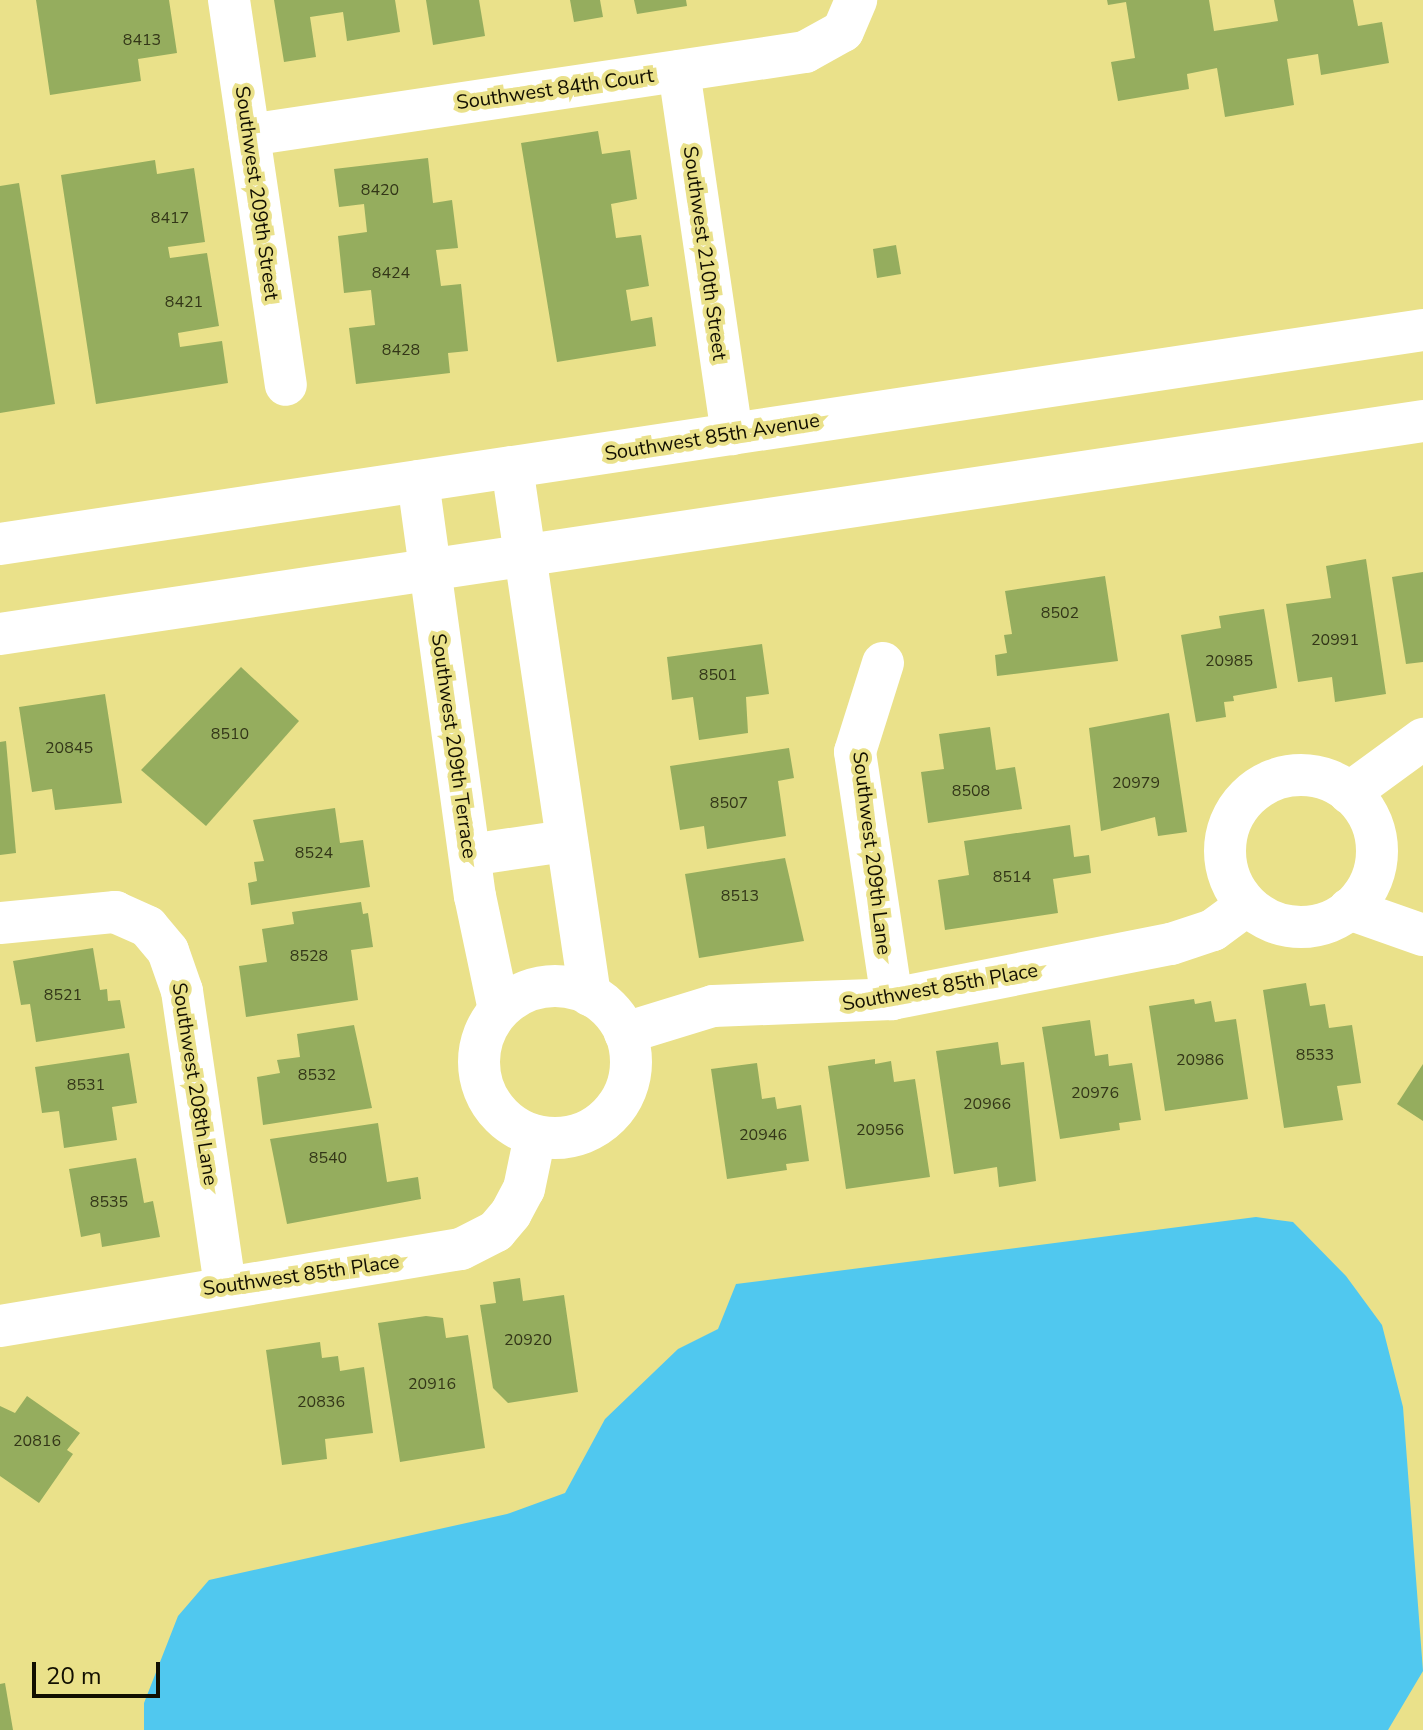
<!DOCTYPE html>
<html>
<head>
<meta charset="utf-8">
<style>
  body { margin:0 }
  #map { position:relative; width:1423px; height:1730px; overflow:hidden; background:#eae18a; font-family:"Nunito Sans",sans-serif }
  div>[style] { position:absolute }
  .water>* { inset:0; background:#50c8ef }
  .building>* { inset:0; background:#95ad5e }
  .minor>* { height:42px; margin:-21px; padding:0 21px; transform-origin:21px; border-radius:21px; background:#fff }
  .minor>.ring { margin:-21px; padding:0; box-sizing:content-box; background:none; border:42px solid #fff; border-radius:50% }
  span { translate:-50% -50%; white-space:nowrap; text-align:center; line-height:1.15; -webkit-text-stroke:8px #eae18a; paint-order:stroke }
  .number-label { font-size:16px; color:#333618 }
  .number-label span { -webkit-text-stroke-width:0 }
  .street-label { font-size:20px; color:#120f00 }
  .scale { position:absolute; left:32px; top:1662px; width:128px; height:36px; box-sizing:border-box; border:4px solid #120f00; border-top:0; padding-left:10px; font-size:24px; line-height:28px; white-space:nowrap; color:#120f00; -webkit-text-stroke:6px #eae18a; paint-order:stroke }
</style>
</head>
<body>
<div id="map">
  <div class="water">
    <i style="clip-path:polygon(1256px 1217px,1293px 1222px,1346px 1276px,1382px 1325px,1403px 1407px,1423px 1671px,1388px 1730px,144px 1730px,144px 1703px,178px 1616px,209px 1580px,507px 1514px,565px 1493px,605px 1419px,678px 1349px,718px 1329px,736px 1284px)"></i>
  </div>
  <div class="building">
    <i style="clip-path:polygon(36px 0,169px 0,177px 53px,138px 59px,141px 81px,50px 95px)"></i>
    <i style="clip-path:polygon(274px 0,395px 0,400px 32px,347px 41px,343px 12px,310px 17px,316px 57px,284px 62px)"></i>
    <i style="clip-path:polygon(426px 0,479px 0,485px 36px,433px 45px)"></i>
    <i style="clip-path:polygon(570px 0,600px 0,603px 17px,574px 22px)"></i>
    <i style="clip-path:polygon(634px 0,686px 0,687px 6px,637px 14px)"></i>
    <i style="clip-path:polygon(1107px 0,1209px 0,1214px 31px,1278px 21px,1274px 0,1353px 0,1358px 26px,1382px 22px,1389px 63px,1321px 75px,1318px 54px,1287px 59px,1294px 105px,1225px 117px,1217px 68px,1187px 74px,1189px 89px,1118px 101px,1111px 62px,1135px 58px,1126px 2px,1108px 5px)"></i>
    <i style="clip-path:polygon(598px 131px,602px 154px,630px 150px,637px 199px,611px 204px,616px 238px,641px 235px,649px 286px,626px 290px,631px 321px,652px 317px,656px 346px,557px 362px,521px 143px)"></i>
    <i style="clip-path:polygon(428px 158px,433px 203px,452px 200px,458px 248px,436px 250px,441px 286px,461px 284px,468px 351px,448px 353px,450px 373px,356px 384px,349px 328px,375px 325px,371px 290px,344px 293px,338px 236px,367px 232px,364px 204px,339px 207px,334px 169px)"></i>
    <i style="clip-path:polygon(155px 160px,157px 174px,194px 168px,205px 242px,168px 247px,170px 258px,207px 253px,219px 326px,178px 333px,180px 347px,222px 341px,228px 383px,96px 404px,61px 175px)"></i>
    <i style="clip-path:polygon(19px 183px,55px 404px,0 413px,0 186px)"></i>
    <i style="clip-path:polygon(896px 245px,901px 274px,877px 278px,873px 249px)"></i>
    <i style="clip-path:polygon(1366px 559px,1386px 694px,1335px 702px,1332px 677px,1298px 682px,1286px 604px,1331px 598px,1326px 566px)"></i>
    <i style="clip-path:polygon(1423px 572px,1423px 662px,1406px 664px,1392px 577px)"></i>
    <i style="clip-path:polygon(1105px 576px,1118px 661px,997px 676px,995px 655px,1007px 653px,1004px 635px,1012px 634px,1005px 591px)"></i>
    <i style="clip-path:polygon(1264px 609px,1277px 688px,1233px 696px,1234px 701px,1224px 702px,1226px 717px,1196px 722px,1181px 635px,1221px 628px,1219px 616px)"></i>
    <i style="clip-path:polygon(762px 644px,769px 694px,746px 697px,748px 733px,699px 740px,693px 697px,672px 700px,667px 657px)"></i>
    <i style="clip-path:polygon(241px 667px,299px 721px,206px 826px,141px 770px)"></i>
    <i style="clip-path:polygon(105px 694px,122px 803px,55px 810px,52px 789px,32px 792px,19px 707px)"></i>
    <i style="clip-path:polygon(1169px 713px,1187px 832px,1158px 836px,1155px 817px,1101px 831px,1089px 728px)"></i>
    <i style="clip-path:polygon(990px 727px,996px 770px,1015px 767px,1022px 809px,928px 823px,921px 772px,944px 769px,939px 734px)"></i>
    <i style="clip-path:polygon(6px 741px,16px 853px,0 855px,0 742px)"></i>
    <i style="clip-path:polygon(789px 748px,794px 778px,778px 781px,786px 836px,707px 849px,704px 826px,680px 830px,670px 766px)"></i>
    <i style="clip-path:polygon(335px 808px,340px 843px,363px 840px,370px 887px,251px 905px,248px 883px,257px 881px,254px 862px,264px 861px,253px 820px)"></i>
    <i style="clip-path:polygon(1070px 825px,1074px 857px,1089px 855px,1091px 873px,1053px 879px,1058px 913px,945px 930px,938px 880px,969px 875px,964px 841px)"></i>
    <i style="clip-path:polygon(785px 858px,804px 941px,699px 958px,685px 874px)"></i>
    <i style="clip-path:polygon(361px 902px,363px 914px,368px 913px,373px 947px,351px 950px,358px 1000px,246px 1017px,239px 966px,267px 962px,262px 929px,294px 924px,292px 912px)"></i>
    <i style="clip-path:polygon(93px 948px,100px 990px,107px 989px,108px 1001px,120px 1000px,125px 1028px,36px 1042px,30px 1004px,21px 1005px,13px 961px)"></i>
    <i style="clip-path:polygon(1306px 983px,1310px 1006px,1325px 1004px,1329px 1028px,1352px 1025px,1361px 1083px,1337px 1086px,1343px 1120px,1284px 1128px,1263px 990px)"></i>
    <i style="clip-path:polygon(1194px 999px,1195px 1004px,1211px 1001px,1215px 1022px,1236px 1019px,1248px 1099px,1165px 1111px,1149px 1006px)"></i>
    <i style="clip-path:polygon(1090px 1020px,1095px 1056px,1108px 1054px,1109px 1066px,1132px 1063px,1141px 1120px,1119px 1123px,1120px 1130px,1060px 1139px,1042px 1027px)"></i>
    <i style="clip-path:polygon(354px 1025px,372px 1108px,263px 1125px,257px 1077px,280px 1073px,277px 1060px,300px 1057px,297px 1034px)"></i>
    <i style="clip-path:polygon(998px 1042px,1001px 1065px,1024px 1062px,1036px 1181px,999px 1187px,997px 1167px,954px 1174px,936px 1051px)"></i>
    <i style="clip-path:polygon(129px 1053px,137px 1103px,112px 1107px,117px 1140px,64px 1148px,59px 1111px,42px 1113px,35px 1067px)"></i>
    <i style="clip-path:polygon(875px 1059px,875px 1064px,891px 1061px,894px 1082px,915px 1079px,930px 1177px,846px 1189px,828px 1066px)"></i>
    <i style="clip-path:polygon(757px 1063px,762px 1099px,775px 1097px,777px 1109px,801px 1105px,809px 1161px,786px 1164px,787px 1170px,727px 1179px,711px 1069px)"></i>
    <i style="clip-path:polygon(1423px 1064px,1423px 1121px,1397px 1104px)"></i>
    <i style="clip-path:polygon(378px 1123px,387px 1182px,418px 1177px,421px 1199px,287px 1224px,270px 1139px)"></i>
    <i style="clip-path:polygon(136px 1158px,144px 1203px,153px 1201px,160px 1237px,102px 1247px,100px 1233px,81px 1237px,69px 1169px)"></i>
    <i style="clip-path:polygon(520px 1278px,523px 1301px,564px 1295px,578px 1392px,508px 1403px,493px 1388px,480px 1305px,496px 1303px,493px 1282px)"></i>
    <i style="clip-path:polygon(426px 1316px,443px 1318px,446px 1338px,468px 1335px,485px 1448px,400px 1462px,378px 1323px)"></i>
    <i style="clip-path:polygon(320px 1342px,322px 1358px,338px 1356px,340px 1371px,364px 1367px,373px 1433px,325px 1439px,327px 1459px,282px 1465px,266px 1350px)"></i>
    <i style="clip-path:polygon(27px 1396px,80px 1433px,67px 1450px,73px 1454px,39px 1503px,0 1476px,0 1406px,15px 1413px)"></i>
    <i style="clip-path:polygon(5px 1683px,13px 1730px,0 1730px,0 1684px)"></i>
  </div>
  <div class="minor">
    <i style="left:229px;top:0;width:389px;rotate:81.6deg"></i>
    <i style="left:679px;top:71px;width:367px;rotate:81.7deg"></i>
    <i style="left:249px;top:135px;width:562px;rotate:-8.49deg"></i>
    <i style="left:805px;top:52px;width:43px;rotate:-28.9deg"></i>
    <i style="left:843px;top:31px;width:34px;rotate:-67deg"></i>
    <i style="left:512px;top:467px;width:534px;rotate:81.6deg"></i>
    <i style="left:418px;top:481px;width:419px;rotate:82.2deg"></i>
    <i style="left:475px;top:896px;width:116px;rotate:78.1deg"></i>
    <i style="left:0;top:544px;width:1439px;rotate:-8.55deg"></i>
    <i style="left:0;top:634px;width:1439px;rotate:-8.51deg"></i>
    <i style="left:883px;top:663px;width:93px;rotate:107.5deg"></i>
    <i style="left:855px;top:752px;width:250px;rotate:81.5deg"></i>
    <i class="ring" style="left:1225px;top:775px;width:110px;height:110px"></i>
    <i style="left:1349px;top:793px;width:92px;rotate:-36.1deg"></i>
    <i style="left:470px;top:855px;width:96px;rotate:-8.4deg"></i>
    <i style="left:1349px;top:909px;width:78px;rotate:19.4deg"></i>
    <i style="left:0;top:923px;width:116px;rotate:-5.5deg"></i>
    <i style="left:115px;top:912px;width:36px;rotate:24deg"></i>
    <i style="left:148px;top:927px;width:31px;rotate:50deg"></i>
    <i style="left:168px;top:951px;width:42px;rotate:70.7deg"></i>
    <i style="left:182px;top:991px;width:298px;rotate:81.7deg"></i>
    <i class="ring" style="left:479px;top:986px;width:110px;height:110px"></i>
    <i style="left:625px;top:1033px;width:92px;rotate:-17.1deg"></i>
    <i style="left:713px;top:1006px;width:179px;rotate:-2.2deg"></i>
    <i style="left:892px;top:999px;width:284px;rotate:-11.2deg"></i>
    <i style="left:1171px;top:944px;width:44px;rotate:-18.4deg"></i>
    <i style="left:1213px;top:930px;width:42px;rotate:-36.3deg"></i>
    <i style="left:0;top:1326px;width:467px;rotate:-9.5deg"></i>
    <i style="left:461px;top:1249px;width:39px;rotate:-27deg"></i>
    <i style="left:496px;top:1231px;width:23px;rotate:-50deg"></i>
    <i style="left:511px;top:1213px;width:27px;rotate:-62deg"></i>
    <i style="left:524px;top:1189px;width:54px;rotate:-78.3deg"></i>
  </div>
  <div class="number-label">
    <span style="left:142px;top:40px">8413</span>
    <span style="left:380px;top:190px">8420</span>
    <span style="left:170px;top:218px">8417</span>
    <span style="left:391px;top:273px">8424</span>
    <span style="left:184px;top:302px">8421</span>
    <span style="left:401px;top:350px">8428</span>
    <span style="left:1060px;top:613px">8502</span>
    <span style="left:1335px;top:640px">20991</span>
    <span style="left:1229px;top:661px">20985</span>
    <span style="left:718px;top:675px">8501</span>
    <span style="left:230px;top:734px">8510</span>
    <span style="left:69px;top:748px">20845</span>
    <span style="left:1136px;top:783px">20979</span>
    <span style="left:971px;top:791px">8508</span>
    <span style="left:729px;top:803px">8507</span>
    <span style="left:314px;top:853px">8524</span>
    <span style="left:1012px;top:877px">8514</span>
    <span style="left:740px;top:896px">8513</span>
    <span style="left:309px;top:956px">8528</span>
    <span style="left:63px;top:995px">8521</span>
    <span style="left:1315px;top:1055px">8533</span>
    <span style="left:1200px;top:1060px">20986</span>
    <span style="left:317px;top:1075px">8532</span>
    <span style="left:86px;top:1085px">8531</span>
    <span style="left:1095px;top:1093px">20976</span>
    <span style="left:987px;top:1104px">20966</span>
    <span style="left:880px;top:1130px">20956</span>
    <span style="left:763px;top:1135px">20946</span>
    <span style="left:328px;top:1158px">8540</span>
    <span style="left:109px;top:1202px">8535</span>
    <span style="left:528px;top:1340px">20920</span>
    <span style="left:432px;top:1384px">20916</span>
    <span style="left:321px;top:1402px">20836</span>
    <span style="left:37px;top:1441px">20816</span>
  </div>
  <div class="street-label">
    <span style="left:555px;top:89px;rotate:-8deg">Southwest 84th Court</span>
    <span style="left:257px;top:193px;rotate:82deg">Southwest 209th Street</span>
    <span style="left:705px;top:253px;rotate:82deg">Southwest 210th Street</span>
    <span style="left:712px;top:437px;rotate:-9deg">Southwest 85th Avenue</span>
    <span style="left:454px;top:746px;rotate:82deg">Southwest 209th Terrace</span>
    <span style="left:872px;top:853px;rotate:83deg">Southwest 209th Lane</span>
    <span style="left:940px;top:987px;rotate:-10deg">Southwest 85th Place</span>
    <span style="left:195px;top:1084px;rotate:81deg">Southwest 208th Lane</span>
    <span style="left:301px;top:1275px;rotate:-8deg">Southwest 85th Place</span>
  </div>
  <div class="scale">20 m</div>
</div>
</body>
</html>
